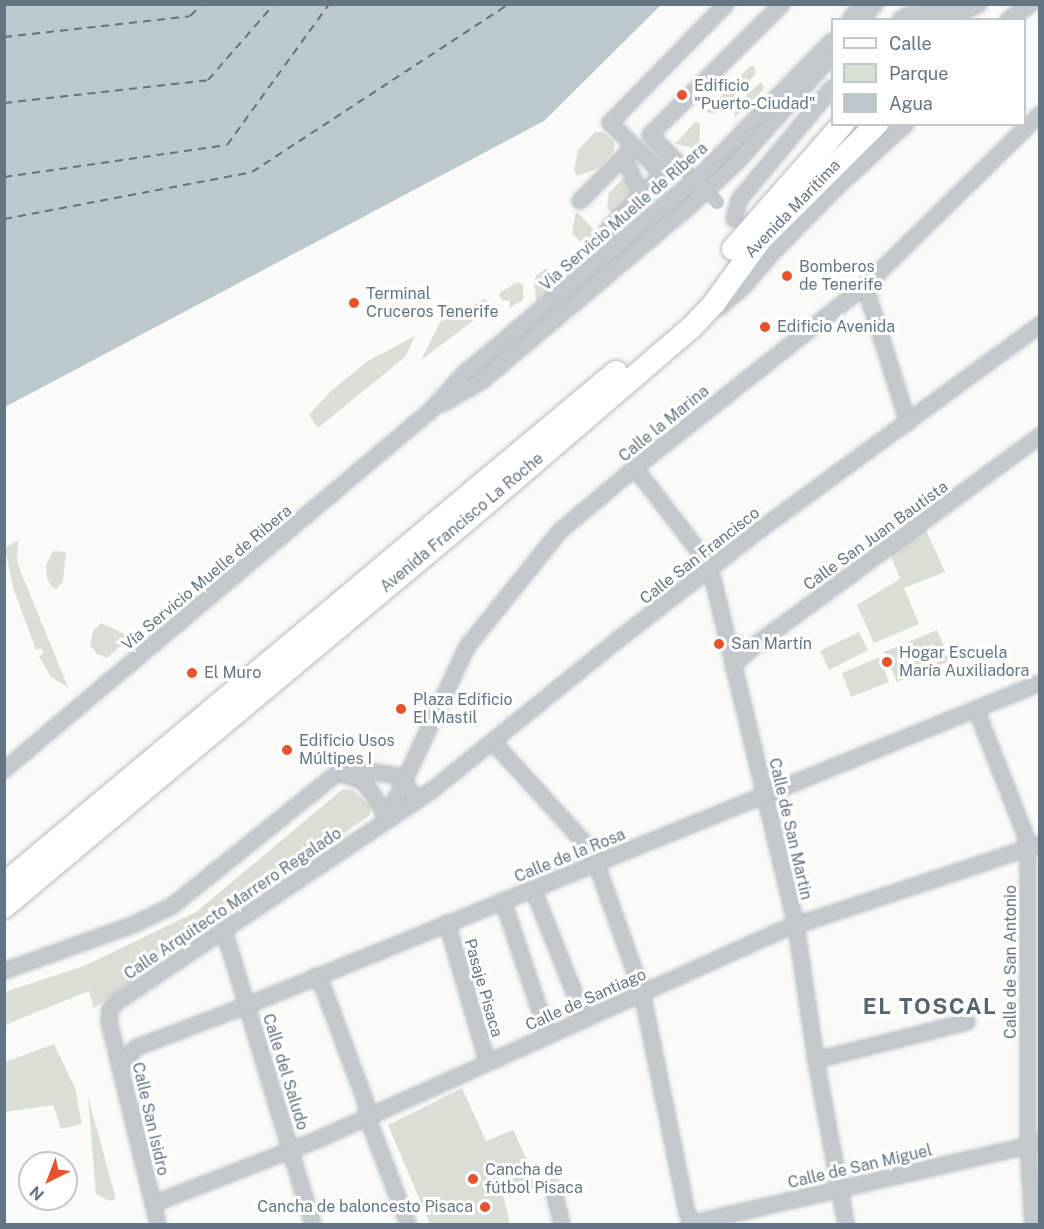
<!DOCTYPE html>
<html>
<head>
<meta charset="utf-8">
<style>
  body { margin:0 }
  #map { position:relative; width:1044px; height:1229px; overflow:hidden; background:#fafaf7; font-family:"Public Sans",sans-serif }
  div>[style] { position:absolute }
  .green>* { inset:0; background:#dadfd6 }
  .water>* { inset:0; background:#bbc8cc }
  .ferry>* { height:1.5px; margin-top:-0.75px; transform-origin:0; background:repeating-linear-gradient(90deg,#5f757c 0 8px,transparent 0 14px) }
  .roads { filter:drop-shadow(0 0 2px #b6bcc0) drop-shadow(0 0 2px #b6bcc0) }
  .street>* { height:14px; margin:-7px; padding:0 7px; transform-origin:7px; border-radius:7px; background:#c3c8cc }
  .primary>* { height:22px; margin:-11px; padding:0 11px; transform-origin:11px; border-radius:11px; background:#fff }
  .street-bridge>* { height:14px; margin:-7px; padding:0 7px; transform-origin:7px; border-radius:7px; background:#c3c8cc }
  .dots>* { width:16px; height:16px; translate:-50% -50%; box-sizing:border-box; border:3px solid #fff; border-radius:50% }
  span { translate:-50% -50%; white-space:nowrap; text-align:center; line-height:1.15; -webkit-text-stroke:6px #fff; paint-order:stroke }
  .poi-label { font-size:16px; color:#647683 }
  .left { translate:0 -50%; text-align:left }
  .right { translate:-100% -50%; text-align:right }
  .street-label { font-size:16px; color:#647683 }
  .district-label { font-size:22px; color:#56646e; font-weight:700; letter-spacing:1.5px }
  .frame { position:absolute; inset:0; border:6px solid #647683; pointer-events:none }
  .legend { position:absolute; left:831px; top:18px; width:195px; height:108px; box-sizing:border-box; background:#fff; border:2px solid #c1c8cd; margin:0; padding:8px 10px; list-style:none; font-size:18px; color:#647683 }
  .legend li { display:flex; align-items:center; gap:12px; height:30px }
  .legend b { width:30px; border:2px solid #c1c8cd }
  .north { position:absolute; left:18px; top:1151px; width:60px; height:60px; box-sizing:border-box; background:#fff; border:2px solid #c1c8cd; border-radius:50%; rotate:222deg; font-size:16px; font-weight:700; line-height:24px; text-align:center; color:#647683 }
  .north::after { content:''; display:block; margin:auto; width:21px; height:27px; background:#e6522b; clip-path:polygon(50% 0,100% 100%,50% 72%,0 100%) }
</style>
</head>
<body>
<div id="map">
  <div class="green">
    <i style="clip-path:polygon(755px 66px,755px 75px,723px 107px,713px 114px,706px 112px,749px 67px)"></i>
    <i style="clip-path:polygon(761px 82px,764px 87px,762px 91px,734px 118px,735px 106px)"></i>
    <i style="clip-path:polygon(696px 121px,700px 124px,699px 149px,675px 144px)"></i>
    <i style="clip-path:polygon(595px 132px,603px 132px,609px 137px,614px 142px,614px 151px,599px 168px,577px 176px,574px 170px,578px 150px)"></i>
    <i style="clip-path:polygon(625px 176px,634px 193px,627px 204px,614px 215px,607px 208px,609px 193px)"></i>
    <i style="clip-path:polygon(576px 211px,593px 229px,595px 233px,589px 241px,581px 242px,572px 233px)"></i>
    <i style="clip-path:polygon(545px 269px,556px 272px,561px 283px,559px 288px,537px 306px,534px 282px,536px 276px)"></i>
    <i style="clip-path:polygon(518px 282px,523px 285px,523px 300px,509px 308px,510px 301px,502px 300px,499px 293px)"></i>
    <i style="clip-path:polygon(485px 299px,490px 308px,421px 360px,440px 322px)"></i>
    <i style="clip-path:polygon(415px 336px,405px 357px,318px 428px,309px 415px,331px 391px,368px 361px)"></i>
    <i style="clip-path:polygon(925px 528px,945px 572px,904px 588px,919px 624px,874px 643px,857px 605px,900px 579px,889px 551px)"></i>
    <i style="clip-path:polygon(18px 540px,17px 559px,20px 570px,68px 687px,51px 677px,39px 656px,44px 653px,41px 648px,36px 650px,13px 588px,5px 548px)"></i>
    <i style="clip-path:polygon(53px 551px,66px 552px,63px 581px,56px 589px,51px 586px,47px 578px,46px 565px)"></i>
    <i style="clip-path:polygon(101px 623px,131px 637px,107px 658px,97px 654px,90px 645px,93px 631px)"></i>
    <i style="clip-path:polygon(937px 630px,950px 661px,897px 682px,884px 652px)"></i>
    <i style="clip-path:polygon(859px 632px,868px 650px,829px 670px,820px 651px)"></i>
    <i style="clip-path:polygon(880px 657px,889px 682px,851px 697px,842px 673px)"></i>
    <i style="clip-path:polygon(343px 789px,353px 790px,371px 807px,370px 815px,94px 1008px,89px 991px,5px 1025px,5px 992px,84px 966px,196px 912px)"></i>
    <i style="clip-path:polygon(54px 1044px,75px 1088px,82px 1124px,61px 1129px,53px 1105px,5px 1112px,5px 1062px)"></i>
    <i style="clip-path:polygon(462px 1088px,486px 1141px,513px 1130px,539px 1186px,503px 1195px,510px 1224px,430px 1224px,388px 1125px)"></i>
    <i style="clip-path:polygon(88px 1097px,116px 1199px,109px 1201px,96px 1194px)"></i>
  </div>
  <div class="water">
    <i style="clip-path:polygon(5px 4px,661px 4px,661px 5px,544px 121px,5px 407px)"></i>
  </div>
  <div class="ferry">
    <i style="left:4px;top:37px;width:187px;rotate:-6.4deg"></i>
    <i style="left:190px;top:16px;width:17px;rotate:-45deg"></i>
    <i style="left:4px;top:103px;width:205px;rotate:-6.4deg"></i>
    <i style="left:208px;top:80px;width:101px;rotate:-49deg"></i>
    <i style="left:4px;top:177px;width:225px;rotate:-8.2deg"></i>
    <i style="left:227px;top:145px;width:174px;rotate:-54.1deg"></i>
    <i style="left:4px;top:219px;width:252px;rotate:-10.7deg"></i>
    <i style="left:252px;top:172px;width:307px;rotate:-33.2deg"></i>
  </div>
  <div class="roads">
    <div class="street">
      <i style="left:850px;top:20px;width:20px;rotate:-53deg"></i>
      <i style="left:862px;top:20px;width:21px;rotate:-51deg"></i>
      <i style="left:900px;top:20px;width:9px;rotate:-32deg"></i>
      <i style="left:908px;top:15px;width:59px;rotate:-4.8deg"></i>
      <i style="left:967px;top:10px;width:13px;rotate:-27deg"></i>
      <i style="left:1008px;top:20px;width:28px;rotate:-35deg"></i>
      <i style="left:624px;top:157px;width:42px;rotate:65.9deg"></i>
      <i style="left:681px;top:166px;width:44px;rotate:-135deg"></i>
      <i style="left:650px;top:135px;width:186px;rotate:-44.8deg"></i>
      <i style="left:580px;top:201px;width:77px;rotate:-45.5deg"></i>
      <i style="left:734px;top:219px;width:20px;rotate:-75deg"></i>
      <i style="left:739px;top:200px;width:146px;rotate:-50.3deg"></i>
      <i style="left:608px;top:229px;width:78px;rotate:-45deg"></i>
      <i style="left:663px;top:174px;width:74px;rotate:-136.1deg"></i>
      <i style="left:610px;top:123px;width:166px;rotate:-45.7deg"></i>
      <i style="left:865px;top:286px;width:143px;rotate:72.5deg"></i>
      <i style="left:719px;top:308px;width:35px;rotate:-41deg"></i>
      <i style="left:745px;top:285px;width:45px;rotate:-49.5deg"></i>
      <i style="left:774px;top:251px;width:94px;rotate:-45.4deg"></i>
      <i style="left:840px;top:184px;width:89px;rotate:-42.3deg"></i>
      <i style="left:442px;top:404px;width:46px;rotate:-29.9deg"></i>
      <i style="left:482px;top:381px;width:273px;rotate:-40.1deg"></i>
      <i style="left:691px;top:205px;width:63px;rotate:-43.1deg"></i>
      <i style="left:737px;top:162px;width:135px;rotate:-48.3deg"></i>
      <i style="left:635px;top:468px;width:103px;rotate:52.5deg"></i>
      <i style="left:698px;top:550px;width:33px;rotate:63deg"></i>
      <i style="left:713px;top:579px;width:356px;rotate:76.5deg"></i>
      <i style="left:796px;top:925px;width:136px;rotate:81.6deg"></i>
      <i style="left:816px;top:1060px;width:167px;rotate:79.6deg"></i>
      <i style="left:733px;top:666px;width:34px;rotate:-43deg"></i>
      <i style="left:758px;top:643px;width:350px;rotate:-36.3deg"></i>
      <i style="left:976px;top:709px;width:134px;rotate:68.6deg"></i>
      <i style="left:1025px;top:834px;width:15px;rotate:79deg"></i>
      <i style="left:1028px;top:849px;width:297px;rotate:90deg"></i>
      <i style="left:1028px;top:1146px;width:78px;rotate:86.3deg"></i>
      <i style="left:494px;top:743px;width:146px;rotate:47.8deg"></i>
      <i style="left:592px;top:851px;width:150px;rotate:70.5deg"></i>
      <i style="left:642px;top:992px;width:226px;rotate:78.5deg"></i>
      <i style="left:687px;top:1213px;width:13px;rotate:58deg"></i>
      <i style="left:4px;top:770px;width:557px;rotate:-40.12deg"></i>
      <i style="left:430px;top:411px;width:52px;rotate:-47.4deg"></i>
      <i style="left:465px;top:373px;width:312px;rotate:-40.1deg"></i>
      <i style="left:704px;top:172px;width:183px;rotate:-45.7deg"></i>
      <i style="left:340px;top:773px;width:26px;rotate:21deg"></i>
      <i style="left:364px;top:782px;width:30px;rotate:56deg"></i>
      <i style="left:381px;top:807px;width:14px;rotate:69deg"></i>
      <i style="left:386px;top:820px;width:191px;rotate:-64.9deg"></i>
      <i style="left:467px;top:647px;width:147px;rotate:-51.3deg"></i>
      <i style="left:559px;top:532px;width:99px;rotate:-40.1deg"></i>
      <i style="left:635px;top:468px;width:293px;rotate:-38.4deg"></i>
      <i style="left:865px;top:286px;width:245px;rotate:-44.5deg"></i>
      <i style="left:533px;top:889px;width:141px;rotate:68.3deg"></i>
      <i style="left:503px;top:901px;width:141px;rotate:71.4deg"></i>
      <i style="left:447px;top:923px;width:144px;rotate:73.8deg"></i>
      <i style="left:224px;top:930px;width:307px;rotate:73.2deg"></i>
      <i style="left:4px;top:971px;width:139px;rotate:-19.7deg"></i>
      <i style="left:135px;top:924px;width:41px;rotate:-25.9deg"></i>
      <i style="left:172px;top:906px;width:209px;rotate:-38.8deg"></i>
      <i style="left:335px;top:775px;width:23px;rotate:-15deg"></i>
      <i style="left:357px;top:769px;width:42px;rotate:9.7deg"></i>
      <i style="left:398px;top:776px;width:31px;rotate:50deg"></i>
      <i style="left:316px;top:976px;width:16px;rotate:60deg"></i>
      <i style="left:324px;top:990px;width:117px;rotate:69.6deg"></i>
      <i style="left:365px;top:1100px;width:25px;rotate:78deg"></i>
      <i style="left:370px;top:1124px;width:107px;rotate:69.2deg"></i>
      <i style="left:816px;top:1060px;width:156px;rotate:-14.1deg"></i>
      <i style="left:121px;top:1069px;width:25px;rotate:-56deg"></i>
      <i style="left:135px;top:1048px;width:121px;rotate:-20.8deg"></i>
      <i style="left:248px;top:1005px;width:855px;rotate:-22.12deg"></i>
      <i style="left:553px;top:1188px;width:37px;rotate:76deg"></i>
      <i style="left:153px;top:1204px;width:176px;rotate:-21.3deg"></i>
      <i style="left:317px;top:1140px;width:510px;rotate:-24.3deg"></i>
      <i style="left:782px;top:930px;width:272px;rotate:-18.4deg"></i>
      <i style="left:158px;top:1224px;width:208px;rotate:-103.6deg"></i>
      <i style="left:109px;top:1022px;width:13px;rotate:-86deg"></i>
      <i style="left:110px;top:1009px;width:10px;rotate:-45deg"></i>
      <i style="left:117px;top:1002px;width:377px;rotate:-33.9deg"></i>
      <i style="left:430px;top:792px;width:243px;rotate:-39deg"></i>
      <i style="left:619px;top:639px;width:180px;rotate:-37.8deg"></i>
      <i style="left:761px;top:529px;width:346px;rotate:-36.2deg"></i>
      <i style="left:689px;top:1224px;width:360px;rotate:-13deg"></i>
    </div>
    <div class="primary">
      <i style="left:733px;top:249px;width:167px;rotate:-48.7deg"></i>
      <i style="left:4px;top:884px;width:798px;rotate:-39.92deg"></i>
      <i style="left:4px;top:907px;width:637px;rotate:-39.91deg"></i>
      <i style="left:493px;top:498px;width:262px;rotate:-40.7deg"></i>
      <i style="left:692px;top:327px;width:34px;rotate:-47deg"></i>
      <i style="left:715px;top:302px;width:77px;rotate:-54deg"></i>
      <i style="left:760px;top:240px;width:165px;rotate:-44.8deg"></i>
    </div>
  </div>
  <div class="street-bridge">
    <i style="left:681px;top:166px;width:51px;rotate:45deg"></i>
  </div>
  <div class="dots">
    <i style="left:682px;top:95px;background:#e6522b"></i>
    <i style="left:787px;top:276px;background:#e6522b"></i>
    <i style="left:354px;top:303px;background:#e6522b"></i>
    <i style="left:765px;top:327px;background:#e6522b"></i>
    <i style="left:719px;top:644px;background:#e6522b"></i>
    <i style="left:887px;top:662px;background:#e6522b"></i>
    <i style="left:192px;top:673px;background:#e6522b"></i>
    <i style="left:401px;top:709px;background:#e6522b"></i>
    <i style="left:287px;top:750px;background:#e6522b"></i>
    <i style="left:473px;top:1179px;background:#e6522b"></i>
    <i style="left:485px;top:1207px;background:#e6522b"></i>
  </div>
  <div class="poi-label">
    <span class="left" style="left:694px;top:95px">Edificio<br>"Puerto-Ciudad"</span>
    <span class="left" style="left:799px;top:276px">Bomberos<br>de Tenerife</span>
    <span class="left" style="left:366px;top:303px">Terminal<br>Cruceros Tenerife</span>
    <span class="left" style="left:777px;top:327px">Edificio Avenida</span>
    <span class="left" style="left:731px;top:644px">San Martín</span>
    <span class="left" style="left:899px;top:662px">Hogar Escuela<br>María Auxiliadora</span>
    <span class="left" style="left:204px;top:673px">El Muro</span>
    <span class="left" style="left:413px;top:709px">Plaza Edificio<br>El Mastil</span>
    <span class="left" style="left:299px;top:750px">Edificio Usos<br>Múltipes I</span>
    <span class="left" style="left:485px;top:1179px">Cancha de<br>fútbol Pisaca</span>
    <span class="right" style="left:473px;top:1207px">Cancha de baloncesto Pisaca</span>
  </div>
  <div class="street-label">
    <span style="left:793px;top:209px;rotate:-46deg">Avenida Marítima</span>
    <span style="left:624px;top:217px;rotate:-41deg">Vía Servicio Muelle de Ribera</span>
    <span style="left:664px;top:424px;rotate:-39deg">Calle la Marina</span>
    <span style="left:462px;top:523px;rotate:-40deg">Avenida Francisco La Roche</span>
    <span style="left:876px;top:536px;rotate:-36deg">Calle San Juan Bautista</span>
    <span style="left:700px;top:556px;rotate:-38deg">Calle San Francisco</span>
    <span style="left:207px;top:578px;rotate:-40deg">Vía Servicio Muelle de Ribera</span>
    <span style="left:790px;top:829px;rotate:77deg">Calle de San Martin</span>
    <span style="left:570px;top:856px;rotate:-22deg">Calle de la Rosa</span>
    <span style="left:233px;top:904px;rotate:-34deg">Calle Arquitecto Marrero Regalado</span>
    <span style="left:1011px;top:962px;rotate:-90deg">Calle de San Antonio</span>
    <span style="left:483px;top:988px;rotate:74deg">Pasaje Pisaca</span>
    <span style="left:586px;top:1000px;rotate:-24deg">Calle de Santiago</span>
    <span style="left:285px;top:1072px;rotate:73deg">Calle del Saludo</span>
    <span style="left:150px;top:1119px;rotate:77deg">Calle San Isidro</span>
    <span style="left:860px;top:1167px;rotate:-13deg">Calle de San Miguel</span>
  </div>
  <div class="district-label">
    <span style="left:930px;top:1007px">EL TOSCAL</span>
  </div>
  <div class="frame"></div>
  <ul class="legend">
  <li><b style="height:8px;background:#fff"></b>Calle</li>
  <li><b style="height:16px;background:#dadfd6"></b>Parque</li>
  <li><b style="height:16px;background:#bbc8cc"></b>Agua</li>
  </ul>
  <div class="north">N</div>
</div>
</body>
</html>
